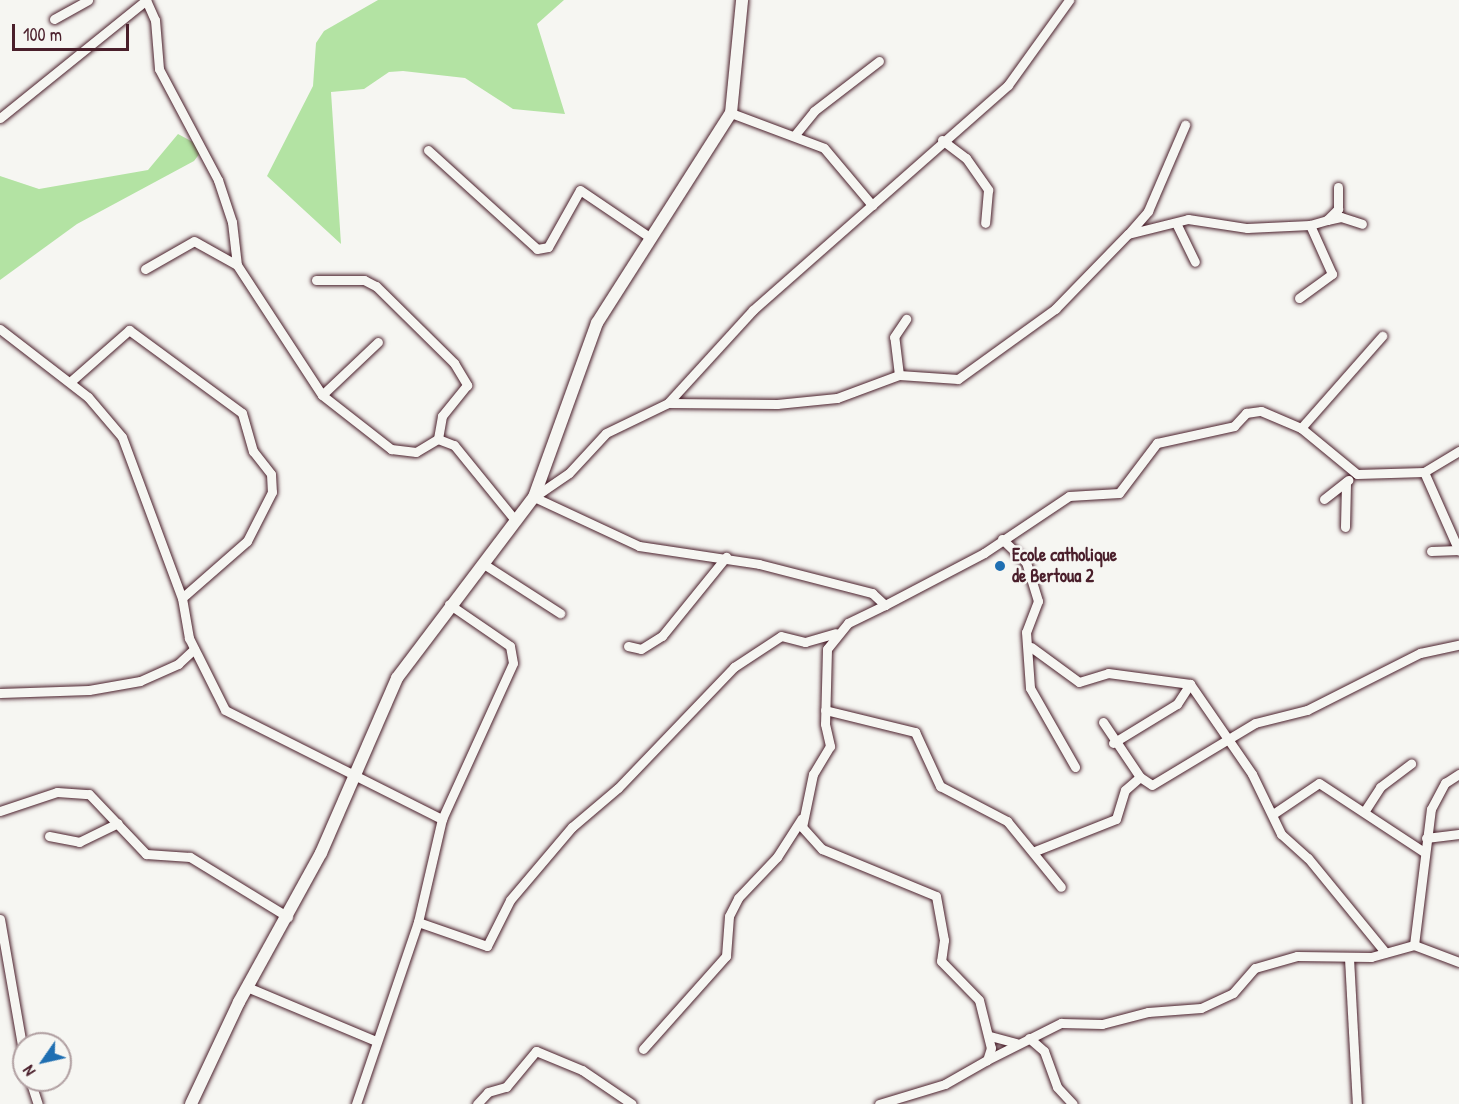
<!DOCTYPE html>
<html>
<head>
<meta charset="utf-8">
<style>
  body { margin:0 }
  #map { position:relative; width:1459px; height:1104px; overflow:hidden; background:#f6f6f2; font-family:"Patrick Hand",sans-serif }
  div>[style] { position:absolute }
  .green>* { inset:0; background:#b3e3a3 }
  .roads { filter:drop-shadow(0 0 2px #4a1f2b) drop-shadow(0 0 2px #4a1f2b) }
  .street>* { height:9px; margin:-4.5px; padding:0 4.5px; transform-origin:4.5px; border-radius:4.5px; background:#f6f6f2 }
  .secondary>* { height:12px; margin:-6px; padding:0 6px; transform-origin:6px; border-radius:6px; background:#f6f6f2 }
  .dots>* { width:16px; height:16px; translate:-50% -50%; box-sizing:border-box; border:3px solid #f6f6f2; border-radius:50% }
  span { translate:-50% -50%; white-space:nowrap; text-align:center; line-height:1.15; -webkit-text-stroke:5px #f6f6f2; paint-order:stroke }
  .poi-label { font-size:18px; color:#4a1f2b; font-weight:700 }
  .left { translate:0 -50%; text-align:left }
  .north { position:absolute; left:12px; top:1032px; width:60px; height:60px; box-sizing:border-box; background:#f6f6f2; border:2px solid #b1a0a2; border-radius:50%; rotate:236deg; font-size:16px; font-weight:700; line-height:24px; text-align:center; color:#4a1f2b }
  .north::after { content:''; display:block; margin:auto; width:21px; height:27px; background:#1f6fb2; clip-path:polygon(50% 0,100% 100%,50% 72%,0 100%) }
  .scale { position:absolute; left:12px; top:24px; width:117px; height:27px; box-sizing:border-box; border:3px solid #4a1f2b; border-top:0; padding-left:8px; font-size:18px; line-height:21px; white-space:nowrap; color:#4a1f2b; -webkit-text-stroke:4px #f6f6f2; paint-order:stroke }
</style>
</head>
<body>
<div id="map">
  <div class="green">
    <i style="clip-path:polygon(378px 0,564px 0,537px 24px,565px 114px,513px 109px,465px 78px,403px 71px,389px 72px,364px 89px,331px 92px,341px 244px,267px 176px,313px 86px,316px 43px,324px 31px)"></i>
    <i style="clip-path:polygon(178px 134px,204px 148px,194px 161px,77px 224px,0 280px,0 176px,39px 189px,148px 170px)"></i>
  </div>
  <div class="roads">
    <div class="street">
      <i style="left:54px;top:19px;width:39px;rotate:-29deg"></i>
      <i style="left:731px;top:113px;width:99px;rotate:20.6deg"></i>
      <i style="left:824px;top:148px;width:75px;rotate:49.9deg"></i>
      <i style="left:0;top:118px;width:188px;rotate:-38.9deg"></i>
      <i style="left:146px;top:0;width:22px;rotate:66deg"></i>
      <i style="left:155px;top:20px;width:49px;rotate:85.3deg"></i>
      <i style="left:159px;top:69px;width:126px;rotate:62deg"></i>
      <i style="left:218px;top:180px;width:44px;rotate:71.6deg"></i>
      <i style="left:232px;top:222px;width:43px;rotate:83.4deg"></i>
      <i style="left:237px;top:265px;width:155px;rotate:56.8deg"></i>
      <i style="left:322px;top:395px;width:88px;rotate:38deg"></i>
      <i style="left:391px;top:449px;width:25px;rotate:7deg"></i>
      <i style="left:416px;top:452px;width:26px;rotate:-31deg"></i>
      <i style="left:438px;top:439px;width:17px;rotate:21deg"></i>
      <i style="left:454px;top:445px;width:97px;rotate:50.9deg"></i>
      <i style="left:794px;top:136px;width:32px;rotate:-51deg"></i>
      <i style="left:814px;top:111px;width:82px;rotate:-37.6deg"></i>
      <i style="left:942px;top:140px;width:30px;rotate:37deg"></i>
      <i style="left:966px;top:158px;width:39px;rotate:55deg"></i>
      <i style="left:988px;top:190px;width:33px;rotate:95deg"></i>
      <i style="left:428px;top:150px;width:147px;rotate:42.2deg"></i>
      <i style="left:537px;top:249px;width:11px;rotate:-10deg"></i>
      <i style="left:548px;top:247px;width:65px;rotate:-60.7deg"></i>
      <i style="left:580px;top:190px;width:86px;rotate:34.1deg"></i>
      <i style="left:1327px;top:220px;width:14px;rotate:-12deg"></i>
      <i style="left:1341px;top:217px;width:22px;rotate:18deg"></i>
      <i style="left:1176px;top:223px;width:43px;rotate:64deg"></i>
      <i style="left:1130px;top:232px;width:28px;rotate:-49deg"></i>
      <i style="left:1148px;top:211px;width:94px;rotate:-66.7deg"></i>
      <i style="left:145px;top:269px;width:56px;rotate:-29.7deg"></i>
      <i style="left:194px;top:241px;width:49px;rotate:29.2deg"></i>
      <i style="left:316px;top:280px;width:48px"></i>
      <i style="left:364px;top:280px;width:13px;rotate:27deg"></i>
      <i style="left:376px;top:286px;width:110px;rotate:44.6deg"></i>
      <i style="left:454px;top:363px;width:26px;rotate:59deg"></i>
      <i style="left:467px;top:385px;width:40px;rotate:129deg"></i>
      <i style="left:442px;top:416px;width:23px;rotate:100deg"></i>
      <i style="left:1299px;top:298px;width:41px;rotate:-36deg"></i>
      <i style="left:1332px;top:274px;width:54px;rotate:-114.2deg"></i>
      <i style="left:0;top:329px;width:111px;rotate:37.7deg"></i>
      <i style="left:88px;top:397px;width:52px;rotate:49.6deg"></i>
      <i style="left:122px;top:437px;width:172px;rotate:69.6deg"></i>
      <i style="left:182px;top:598px;width:41px;rotate:80.1deg"></i>
      <i style="left:189px;top:638px;width:80px;rotate:63.4deg"></i>
      <i style="left:225px;top:710px;width:243px;rotate:26.7deg"></i>
      <i style="left:899px;top:375px;width:38px;rotate:-97deg"></i>
      <i style="left:894px;top:337px;width:22px;rotate:-56deg"></i>
      <i style="left:70px;top:382px;width:79px;rotate:-41.4deg"></i>
      <i style="left:129px;top:330px;width:140px;rotate:36.3deg"></i>
      <i style="left:242px;top:413px;width:40px;rotate:74deg"></i>
      <i style="left:253px;top:451px;width:29px;rotate:52deg"></i>
      <i style="left:271px;top:474px;width:18px;rotate:87deg"></i>
      <i style="left:272px;top:492px;width:55px;rotate:117deg"></i>
      <i style="left:247px;top:541px;width:86px;rotate:138.8deg"></i>
      <i style="left:322px;top:395px;width:77px;rotate:-43.4deg"></i>
      <i style="left:668px;top:403px;width:109px;rotate:0.5deg"></i>
      <i style="left:777px;top:404px;width:60px;rotate:-5.7deg"></i>
      <i style="left:837px;top:398px;width:66px;rotate:-20.4deg"></i>
      <i style="left:899px;top:375px;width:59px;rotate:3.9deg"></i>
      <i style="left:958px;top:379px;width:120px;rotate:-35.8deg"></i>
      <i style="left:1055px;top:309px;width:105px;rotate:-45.8deg"></i>
      <i style="left:1128px;top:234px;width:62px;rotate:-14deg"></i>
      <i style="left:1188px;top:219px;width:60px;rotate:8.7deg"></i>
      <i style="left:1247px;top:228px;width:63px;rotate:-2.7deg"></i>
      <i style="left:1310px;top:225px;width:18px;rotate:-16deg"></i>
      <i style="left:1327px;top:220px;width:16px;rotate:-45deg"></i>
      <i style="left:1338px;top:209px;width:22px;rotate:-90deg"></i>
      <i style="left:1301px;top:428px;width:123px;rotate:-48.6deg"></i>
      <i style="left:1424px;top:472px;width:86px;rotate:66.1deg"></i>
      <i style="left:534px;top:497px;width:116px;rotate:25deg"></i>
      <i style="left:639px;top:546px;width:121px;rotate:8.5deg"></i>
      <i style="left:759px;top:564px;width:117px;rotate:14.4deg"></i>
      <i style="left:872px;top:593px;width:18px;rotate:43deg"></i>
      <i style="left:885px;top:605px;width:41px;rotate:154.1deg"></i>
      <i style="left:848px;top:623px;width:33px;rotate:129deg"></i>
      <i style="left:827px;top:649px;width:75px;rotate:91.5deg"></i>
      <i style="left:825px;top:724px;width:23px;rotate:77deg"></i>
      <i style="left:830px;top:746px;width:33px;rotate:121deg"></i>
      <i style="left:813px;top:774px;width:54px;rotate:101.7deg"></i>
      <i style="left:802px;top:827px;width:30px;rotate:48deg"></i>
      <i style="left:822px;top:849px;width:123px;rotate:22.4deg"></i>
      <i style="left:936px;top:896px;width:45px;rotate:79.7deg"></i>
      <i style="left:944px;top:940px;width:21px;rotate:98deg"></i>
      <i style="left:941px;top:961px;width:54px;rotate:45.7deg"></i>
      <i style="left:979px;top:1000px;width:49px;rotate:76deg"></i>
      <i style="left:991px;top:1048px;width:13px;rotate:108deg"></i>
      <i style="left:987px;top:1060px;width:48px;rotate:150.3deg"></i>
      <i style="left:945px;top:1084px;width:69px;rotate:163.1deg"></i>
      <i style="left:534px;top:497px;width:42px;rotate:-34.4deg"></i>
      <i style="left:569px;top:473px;width:54px;rotate:-47.2deg"></i>
      <i style="left:606px;top:433px;width:69px;rotate:-25.8deg"></i>
      <i style="left:668px;top:403px;width:126px;rotate:-47.6deg"></i>
      <i style="left:753px;top:310px;width:340px;rotate:-41.4deg"></i>
      <i style="left:1008px;top:85px;width:105px;rotate:-54.3deg"></i>
      <i style="left:1324px;top:499px;width:31px;rotate:-38deg"></i>
      <i style="left:1345px;top:527px;width:45px;rotate:-88.7deg"></i>
      <i style="left:1002px;top:539px;width:33px;rotate:44deg"></i>
      <i style="left:1026px;top:562px;width:41px;rotate:72.9deg"></i>
      <i style="left:1038px;top:601px;width:33px;rotate:111deg"></i>
      <i style="left:1026px;top:632px;width:56px;rotate:85.9deg"></i>
      <i style="left:1030px;top:688px;width:91px;rotate:60.3deg"></i>
      <i style="left:1431px;top:551px;width:28px;rotate:-2deg"></i>
      <i style="left:482px;top:563px;width:93px;rotate:32.7deg"></i>
      <i style="left:885px;top:605px;width:112px;rotate:-27.7deg"></i>
      <i style="left:984px;top:553px;width:102px;rotate:-33.8deg"></i>
      <i style="left:1069px;top:496px;width:50px;rotate:-3.4deg"></i>
      <i style="left:1119px;top:493px;width:63px;rotate:-52.8deg"></i>
      <i style="left:1157px;top:443px;width:79px;rotate:-12.4deg"></i>
      <i style="left:1234px;top:426px;width:18px;rotate:-47deg"></i>
      <i style="left:1246px;top:413px;width:15px;rotate:-8deg"></i>
      <i style="left:1261px;top:411px;width:43px;rotate:23deg"></i>
      <i style="left:1301px;top:428px;width:72px;rotate:39.4deg"></i>
      <i style="left:1357px;top:474px;width:67px;rotate:-1.7deg"></i>
      <i style="left:1424px;top:472px;width:41px;rotate:-31deg"></i>
      <i style="left:628px;top:646px;width:13px;rotate:13deg"></i>
      <i style="left:641px;top:649px;width:25px;rotate:-32deg"></i>
      <i style="left:662px;top:636px;width:102px;rotate:-51deg"></i>
      <i style="left:1031px;top:647px;width:59px;rotate:36.1deg"></i>
      <i style="left:1079px;top:682px;width:30px;rotate:-17deg"></i>
      <i style="left:1108px;top:673px;width:83px;rotate:7.6deg"></i>
      <i style="left:1190px;top:684px;width:109px;rotate:55.4deg"></i>
      <i style="left:1252px;top:774px;width:67px;rotate:64.2deg"></i>
      <i style="left:1281px;top:834px;width:36px;rotate:42deg"></i>
      <i style="left:1308px;top:858px;width:122px;rotate:50.7deg"></i>
      <i style="left:0;top:693px;width:89px;rotate:-1.9deg"></i>
      <i style="left:89px;top:690px;width:52px;rotate:-10deg"></i>
      <i style="left:140px;top:681px;width:42px;rotate:-24.1deg"></i>
      <i style="left:178px;top:664px;width:22px;rotate:-43deg"></i>
      <i style="left:825px;top:710px;width:93px;rotate:13.7deg"></i>
      <i style="left:915px;top:732px;width:60px;rotate:65.2deg"></i>
      <i style="left:940px;top:786px;width:76px;rotate:27.6deg"></i>
      <i style="left:1007px;top:821px;width:85px;rotate:50.7deg"></i>
      <i style="left:1103px;top:722px;width:66px;rotate:56.1deg"></i>
      <i style="left:1113px;top:743px;width:75px;rotate:-31.4deg"></i>
      <i style="left:1177px;top:704px;width:24px;rotate:-57deg"></i>
      <i style="left:0;top:811px;width:60px;rotate:-18.4deg"></i>
      <i style="left:57px;top:792px;width:32px;rotate:4deg"></i>
      <i style="left:89px;top:794px;width:83px;rotate:46.5deg"></i>
      <i style="left:146px;top:854px;width:44px;rotate:3.9deg"></i>
      <i style="left:190px;top:857px;width:115px;rotate:31.5deg"></i>
      <i style="left:1364px;top:812px;width:30px;rotate:-57deg"></i>
      <i style="left:1380px;top:787px;width:39px;rotate:-37deg"></i>
      <i style="left:1273px;top:814px;width:55px;rotate:-34deg"></i>
      <i style="left:1319px;top:783px;width:126px;rotate:33.3deg"></i>
      <i style="left:49px;top:836px;width:31px;rotate:11deg"></i>
      <i style="left:79px;top:842px;width:43px;rotate:-26deg"></i>
      <i style="left:1426px;top:838px;width:33px;rotate:-7deg"></i>
      <i style="left:1035px;top:851px;width:87px;rotate:-21.6deg"></i>
      <i style="left:1116px;top:819px;width:30px;rotate:-73deg"></i>
      <i style="left:1125px;top:790px;width:20px;rotate:-41deg"></i>
      <i style="left:1140px;top:777px;width:14px;rotate:34deg"></i>
      <i style="left:1152px;top:785px;width:120px;rotate:-31deg"></i>
      <i style="left:1255px;top:723px;width:54px;rotate:-14deg"></i>
      <i style="left:1307px;top:710px;width:127px;rotate:-26.8deg"></i>
      <i style="left:1420px;top:653px;width:40px;rotate:-12deg"></i>
      <i style="left:0;top:919px;width:140px;rotate:80.1deg"></i>
      <i style="left:418px;top:922px;width:73px;rotate:19.2deg"></i>
      <i style="left:487px;top:946px;width:51px;rotate:-63.4deg"></i>
      <i style="left:510px;top:900px;width:96px;rotate:-49.7deg"></i>
      <i style="left:572px;top:827px;width:60px;rotate:-40.3deg"></i>
      <i style="left:618px;top:788px;width:168px;rotate:-46.2deg"></i>
      <i style="left:734px;top:667px;width:56px;rotate:-33.4deg"></i>
      <i style="left:781px;top:636px;width:25px;rotate:14deg"></i>
      <i style="left:805px;top:642px;width:32px;rotate:-16deg"></i>
      <i style="left:1414px;top:945px;width:137px;rotate:-82.9deg"></i>
      <i style="left:1431px;top:809px;width:30px;rotate:-62deg"></i>
      <i style="left:1445px;top:783px;width:17px;rotate:-33deg"></i>
      <i style="left:1349px;top:958px;width:146px;rotate:86.9deg"></i>
      <i style="left:247px;top:987px;width:140px;rotate:22.7deg"></i>
      <i style="left:990px;top:1036px;width:27px;rotate:15deg"></i>
      <i style="left:1029px;top:1038px;width:20px;rotate:41deg"></i>
      <i style="left:1044px;top:1051px;width:38px;rotate:70deg"></i>
      <i style="left:1057px;top:1087px;width:23px;rotate:47deg"></i>
      <i style="left:643px;top:1049px;width:125px;rotate:-48.3deg"></i>
      <i style="left:726px;top:956px;width:40px;rotate:-85.7deg"></i>
      <i style="left:729px;top:916px;width:20px;rotate:-63deg"></i>
      <i style="left:738px;top:898px;width:57px;rotate:-46.4deg"></i>
      <i style="left:777px;top:857px;width:46px;rotate:-57.3deg"></i>
      <i style="left:987px;top:1060px;width:83px;rotate:-26.6deg"></i>
      <i style="left:1061px;top:1023px;width:41px;rotate:1.4deg"></i>
      <i style="left:1102px;top:1024px;width:48px;rotate:-14.6deg"></i>
      <i style="left:1148px;top:1012px;width:53px;rotate:-4.3deg"></i>
      <i style="left:1201px;top:1008px;width:35px;rotate:-25deg"></i>
      <i style="left:1233px;top:993px;width:33px;rotate:-49deg"></i>
      <i style="left:1255px;top:968px;width:44px;rotate:-15.9deg"></i>
      <i style="left:1297px;top:956px;width:74px;rotate:0.8deg"></i>
      <i style="left:1371px;top:957px;width:45px;rotate:-15.6deg"></i>
      <i style="left:1414px;top:945px;width:48px;rotate:20.7deg"></i>
      <i style="left:30px;top:1080px;width:25px;rotate:72deg"></i>
      <i style="left:356px;top:1104px;width:192px;rotate:-71.2deg"></i>
      <i style="left:418px;top:922px;width:106px;rotate:-76.9deg"></i>
      <i style="left:442px;top:819px;width:171px;rotate:-65.5deg"></i>
      <i style="left:513px;top:663px;width:17px;rotate:-100deg"></i>
      <i style="left:510px;top:646px;width:74px;rotate:-145.5deg"></i>
      <i style="left:477px;top:1104px;width:16px;rotate:-47deg"></i>
      <i style="left:488px;top:1092px;width:19px;rotate:-16deg"></i>
      <i style="left:506px;top:1087px;width:47px;rotate:-50.2deg"></i>
      <i style="left:536px;top:1051px;width:50px;rotate:22.4deg"></i>
      <i style="left:582px;top:1070px;width:60px;rotate:34.2deg"></i>
    </div>
    <div class="secondary">
      <i style="left:191px;top:1104px;width:113px;rotate:-64.8deg"></i>
      <i style="left:239px;top:1002px;width:170px;rotate:-61.2deg"></i>
      <i style="left:321px;top:853px;width:191px;rotate:-66.5deg"></i>
      <i style="left:397px;top:678px;width:227px;rotate:-52.9deg"></i>
      <i style="left:534px;top:497px;width:185px;rotate:-70.1deg"></i>
      <i style="left:597px;top:323px;width:249px;rotate:-57.5deg"></i>
      <i style="left:731px;top:113px;width:114px;rotate:-84.4deg"></i>
    </div>
  </div>
  <div class="dots">
    <i style="left:1000px;top:566px;background:#1f6fb2"></i>
  </div>
  <div class="poi-label">
    <span class="left" style="left:1012px;top:566px">Ecole catholique<br>de Bertoua 2</span>
  </div>
  <div class="north">N</div>
  <div class="scale">100 m</div>
</div>
</body>
</html>
